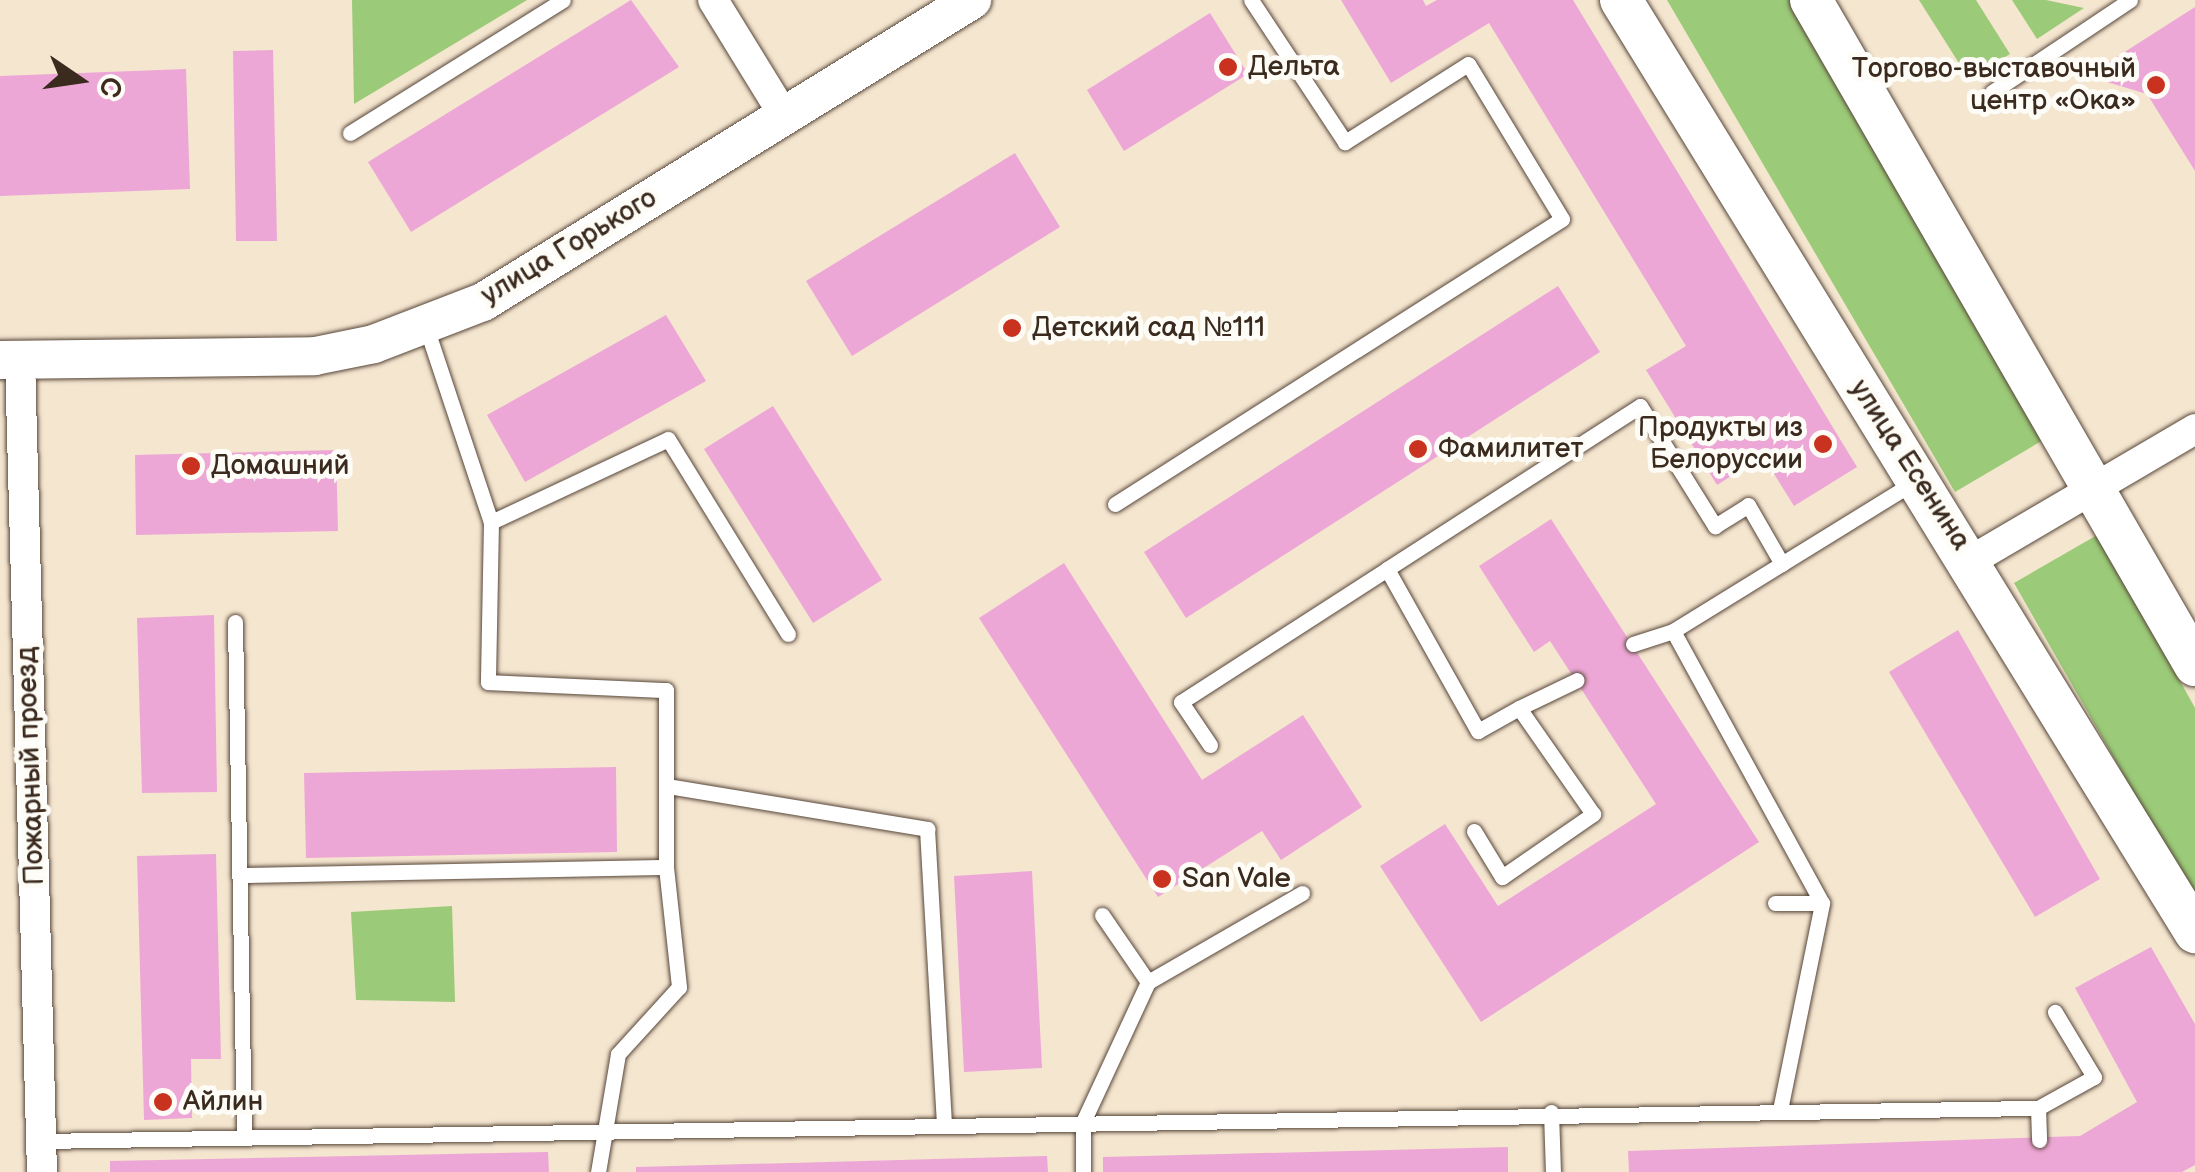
<!DOCTYPE html>
<html>
<head>
<meta charset="utf-8">
<style>
  body { margin:0 }
  #map { position:relative; width:2195px; height:1172px; overflow:hidden; background:#f5e6d0; font-family:"Balsamiq Sans",sans-serif }
  div>[style] { position:absolute }
  .green>* { inset:0; background:#9bca78 }
  .building>* { inset:0; background:#eda7d6 }
  .roads { filter:drop-shadow(0 0 2px #574639) drop-shadow(0 0 2px #574639) }
  .service>* { height:15px; margin:-7.5px; padding:0 7.5px; transform-origin:7.5px; border-radius:7.5px; background:#fff }
  .minor>* { height:30px; margin:-15px; padding:0 15px; transform-origin:15px; border-radius:15px; background:#fff }
  .tertiary>* { height:38px; margin:-19px; padding:0 19px; transform-origin:19px; border-radius:19px; background:#fff }
  .secondary>* { height:42px; margin:-21px; padding:0 21px; transform-origin:21px; border-radius:21px; background:#fff }
  .dots>* { width:28px; height:28px; translate:-50% -50%; box-sizing:border-box; border:5px solid #fdfcf7; border-radius:50% }
  span { translate:-50% -50%; white-space:nowrap; text-align:center; line-height:1.15; -webkit-text-stroke:10px #fdfcf7; paint-order:stroke }
  .poi-label { font-size:28px; color:#3b2a1e }
  .left { translate:0 -50%; text-align:left }
  .right { translate:-100% -50%; text-align:right }
  .street-label { font-size:28px; color:#3b2a1e }
  .north { position:absolute; left:30px; top:30px; width:100px; height:100px; -webkit-text-stroke:8px #fdfcf7; paint-order:stroke; rotate:103deg; font-size:28px; font-weight:700; line-height:40px; text-align:center; color:#3b2a1e }
  .north::after { content:''; display:block; margin:auto; width:35px; height:45px; background:#3b2a1e; clip-path:polygon(50% 0,100% 100%,50% 72%,0 100%) }
</style>
</head>
<body>
<div id="map">
  <div class="green">
    <i style="clip-path:polygon(352px 0,527px 0,354px 104px)"></i>
    <i style="clip-path:polygon(1667px 0,1796px 0,2050px 436px,1955px 492px)"></i>
    <i style="clip-path:polygon(1919px 0,1976px 0,2010px 54px,1969px 79px)"></i>
    <i style="clip-path:polygon(2012px 0,2046px 0,2084px 8px,2037px 39px)"></i>
    <i style="clip-path:polygon(2099px 534px,2195px 708px,2195px 900px,2014px 583px)"></i>
    <i style="clip-path:polygon(452px 906px,455px 1002px,356px 1000px,351px 912px)"></i>
  </div>
  <div class="building">
    <i style="clip-path:polygon(631px 0,679px 67px,411px 232px,368px 162px)"></i>
    <i style="clip-path:polygon(1341px 0,1423px 0,1426px 6px,1437px 0,1573px 0,1857px 467px,1794px 506px,1763px 456px,1717px 485px,1646px 370px,1686px 346px,1489px 23px,1391px 83px)"></i>
    <i style="clip-path:polygon(2195px 7px,2195px 171px,2147px 94px,2087px 76px)"></i>
    <i style="clip-path:polygon(1210px 13px,1248px 74px,1124px 151px,1087px 90px)"></i>
    <i style="clip-path:polygon(273px 50px,277px 241px,236px 241px,233px 51px)"></i>
    <i style="clip-path:polygon(186px 69px,190px 189px,0 196px,0 76px)"></i>
    <i style="clip-path:polygon(1015px 153px,1060px 227px,852px 356px,806px 281px)"></i>
    <i style="clip-path:polygon(1558px 286px,1600px 352px,1186px 618px,1144px 552px)"></i>
    <i style="clip-path:polygon(666px 315px,706px 381px,525px 482px,487px 415px)"></i>
    <i style="clip-path:polygon(773px 406px,882px 580px,813px 623px,704px 449px)"></i>
    <i style="clip-path:polygon(336px 450px,338px 531px,136px 535px,135px 455px)"></i>
    <i style="clip-path:polygon(1551px 519px,1759px 842px,1481px 1022px,1380px 866px,1445px 824px,1498px 906px,1656px 804px,1550px 641px,1534px 652px,1479px 566px)"></i>
    <i style="clip-path:polygon(1064px 563px,1202px 780px,1303px 715px,1362px 807px,1281px 860px,1262px 831px,1158px 897px,979px 618px)"></i>
    <i style="clip-path:polygon(214px 615px,217px 792px,142px 793px,137px 618px)"></i>
    <i style="clip-path:polygon(1958px 630px,2100px 879px,2035px 917px,1889px 672px)"></i>
    <i style="clip-path:polygon(616px 767px,617px 852px,306px 858px,304px 773px)"></i>
    <i style="clip-path:polygon(216px 854px,221px 1059px,191px 1059px,192px 1118px,144px 1120px,137px 856px)"></i>
    <i style="clip-path:polygon(1032px 871px,1042px 1068px,964px 1072px,954px 876px)"></i>
    <i style="clip-path:polygon(2151px 947px,2195px 1024px,2195px 1165px,2182px 1172px,1629px 1172px,1628px 1151px,2080px 1136px,2137px 1102px,2075px 988px)"></i>
    <i style="clip-path:polygon(1508px 1147px,1508px 1172px,1103px 1172px,1103px 1157px)"></i>
    <i style="clip-path:polygon(548px 1152px,549px 1172px,110px 1172px,110px 1161px)"></i>
    <i style="clip-path:polygon(1047px 1156px,1048px 1172px,636px 1172px,636px 1167px)"></i>
  </div>
  <div class="roads">
    <div class="service">
      <i style="left:1992px;top:92px;width:166px;rotate:-33.7deg"></i>
      <i style="left:350px;top:133px;width:251px;rotate:-32deg"></i>
      <i style="left:425px;top:324px;width:209px;rotate:71.6deg"></i>
      <i style="left:491px;top:522px;width:160px;rotate:91.1deg"></i>
      <i style="left:488px;top:682px;width:178px;rotate:2.6deg"></i>
      <i style="left:666px;top:690px;width:177px;rotate:90deg"></i>
      <i style="left:666px;top:867px;width:121px;rotate:83.8deg"></i>
      <i style="left:679px;top:987px;width:91px;rotate:132.3deg"></i>
      <i style="left:618px;top:1054px;width:120px;rotate:99.6deg"></i>
      <i style="left:1115px;top:504px;width:530px;rotate:-32.52deg"></i>
      <i style="left:1562px;top:219px;width:181px;rotate:-121.2deg"></i>
      <i style="left:1468px;top:64px;width:146px;rotate:147.6deg"></i>
      <i style="left:1345px;top:142px;width:170px;rotate:-123.5deg"></i>
      <i style="left:491px;top:522px;width:195px;rotate:-25.1deg"></i>
      <i style="left:668px;top:439px;width:229px;rotate:58.4deg"></i>
      <i style="left:1387px;top:569px;width:301px;rotate:-32.8deg"></i>
      <i style="left:1640px;top:406px;width:142px;rotate:58deg"></i>
      <i style="left:1715px;top:526px;width:39px;rotate:-32deg"></i>
      <i style="left:1748px;top:505px;width:68px;rotate:60deg"></i>
      <i style="left:235px;top:622px;width:512px;rotate:88.99deg"></i>
      <i style="left:1673px;top:631px;width:310px;rotate:61.3deg"></i>
      <i style="left:1822px;top:903px;width:47px;rotate:180deg"></i>
      <i style="left:1633px;top:644px;width:42px;rotate:-18deg"></i>
      <i style="left:1673px;top:631px;width:283px;rotate:-31.7deg"></i>
      <i style="left:1210px;top:745px;width:52px;rotate:-124deg"></i>
      <i style="left:1181px;top:702px;width:245px;rotate:-32.8deg"></i>
      <i style="left:1387px;top:569px;width:186px;rotate:60.7deg"></i>
      <i style="left:1478px;top:731px;width:47px;rotate:-29.3deg"></i>
      <i style="left:668px;top:786px;width:263px;rotate:9.4deg"></i>
      <i style="left:927px;top:829px;width:294px;rotate:86.7deg"></i>
      <i style="left:1474px;top:831px;width:54px;rotate:58.7deg"></i>
      <i style="left:1502px;top:877px;width:111px;rotate:-34.7deg"></i>
      <i style="left:1593px;top:814px;width:129px;rotate:-124.9deg"></i>
      <i style="left:1519px;top:708px;width:64px;rotate:-25.8deg"></i>
      <i style="left:240px;top:875px;width:426px;rotate:-1.1deg"></i>
      <i style="left:1102px;top:915px;width:81px;rotate:55.5deg"></i>
      <i style="left:2038px;top:1108px;width:32px;rotate:88deg"></i>
      <i style="left:1780px;top:1110px;width:211px;rotate:-78.5deg"></i>
      <i style="left:1551px;top:1112px;width:60px;rotate:88.1deg"></i>
      <i style="left:41px;top:1141px;width:1997px;rotate:-0.95deg"></i>
      <i style="left:2038px;top:1108px;width:64px;rotate:-29deg"></i>
      <i style="left:2094px;top:1077px;width:76px;rotate:-121deg"></i>
      <i style="left:1083px;top:1172px;width:50px;rotate:-90deg"></i>
      <i style="left:1083px;top:1122px;width:154px;rotate:-65.1deg"></i>
      <i style="left:1148px;top:982px;width:178px;rotate:-30deg"></i>
    </div>
    <div class="minor">
      <i style="left:713px;top:0;width:134px;rotate:58.4deg"></i>
      <i style="left:20px;top:360px;width:812px;rotate:88.45deg"></i>
      <i style="left:1972px;top:560px;width:259px;rotate:-30.4deg"></i>
    </div>
    <div class="tertiary">
      <i style="left:0;top:360px;width:315px;rotate:-0.7deg"></i>
      <i style="left:315px;top:356px;width:60px;rotate:-11.5deg"></i>
      <i style="left:374px;top:344px;width:117px;rotate:-21.1deg"></i>
      <i style="left:483px;top:302px;width:575px;rotate:-31.7deg"></i>
    </div>
    <div class="secondary">
      <i style="left:1621px;top:0;width:1095px;rotate:58.37deg"></i>
      <i style="left:1811px;top:0;width:768px;rotate:60deg"></i>
    </div>
  </div>
  <div class="dots">
    <i style="left:1228px;top:67px;background:#c8321e"></i>
    <i style="left:2156px;top:85px;background:#c8321e"></i>
    <i style="left:1012px;top:328px;background:#c8321e"></i>
    <i style="left:1823px;top:444px;background:#c8321e"></i>
    <i style="left:1418px;top:449px;background:#c8321e"></i>
    <i style="left:191px;top:466px;background:#c8321e"></i>
    <i style="left:1162px;top:879px;background:#c8321e"></i>
    <i style="left:163px;top:1102px;background:#c8321e"></i>
  </div>
  <div class="poi-label">
    <span class="left" style="left:1248px;top:67px">Дельта</span>
    <span class="right" style="left:2136px;top:85px">Торгово-выставочный<br>центр «Ока»</span>
    <span class="left" style="left:1032px;top:328px">Детский сад №111</span>
    <span class="right" style="left:1803px;top:444px">Продукты из<br>Белоруссии</span>
    <span class="left" style="left:1438px;top:449px">Фамилитет</span>
    <span class="left" style="left:211px;top:466px">Домашний</span>
    <span class="left" style="left:1182px;top:879px">San Vale</span>
    <span class="left" style="left:183px;top:1102px">Айлин</span>
  </div>
  <div class="street-label">
    <span style="left:569px;top:247px;rotate:-31deg">улица Горького</span>
    <span style="left:1910px;top:465px;rotate:57deg">улица Есенина</span>
    <span style="left:31px;top:766px;rotate:-92deg">Пожарный проезд</span>
  </div>
  <div class="north">С</div>
</div>
</body>
</html>
